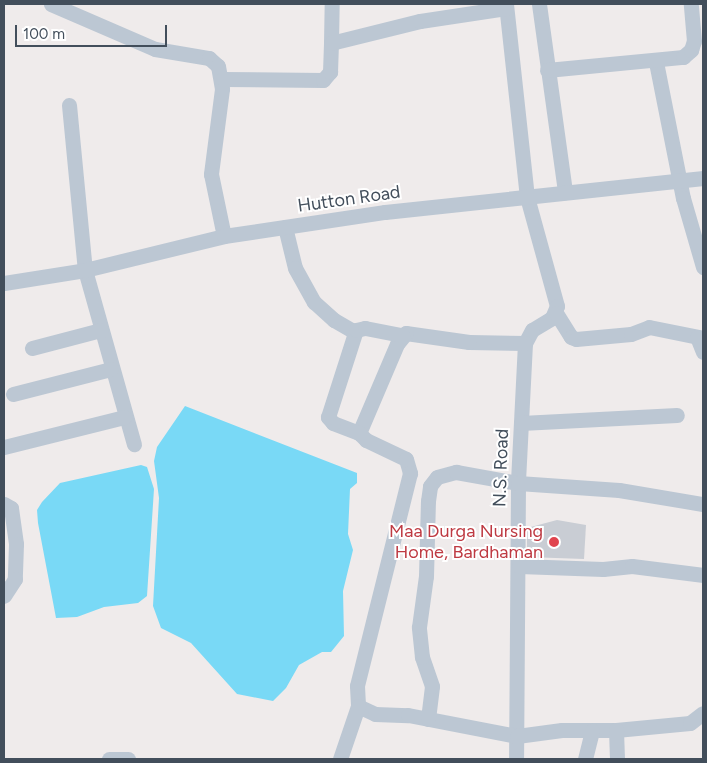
<!DOCTYPE html>
<html>
<head>
<meta charset="utf-8">
<style>
  body { margin:0 }
  #map { position:relative; width:707px; height:763px; overflow:hidden; background:#efebeb; font-family:Figtree,sans-serif }
  div>[style] { position:absolute }
  .water>* { inset:0; background:#79d9f6 }
  .building>* { inset:0; background:#c9cdd4 }
  .minor>* { height:15px; margin:-7.5px; padding:0 7.5px; transform-origin:7.5px; border-radius:7.5px; background:#bcc7d3 }
  .dots>* { width:14px; height:14px; translate:-50% -50%; box-sizing:border-box; border:2px solid #fff; border-radius:50% }
  span { translate:-50% -50%; white-space:nowrap; text-align:center; line-height:1.15; -webkit-text-stroke:4px #fff; paint-order:stroke }
  .street-label { font-size:18px; color:#424e5b }
  .health-label { font-size:18px; color:#be3a42 }
  .right { translate:-100% -50%; text-align:right }
  .frame { position:absolute; inset:0; border:5px solid #424e5b; pointer-events:none }
  .scale { position:absolute; left:15px; top:25px; width:152px; height:22px; box-sizing:border-box; border:2px solid #424e5b; border-top:0; padding-left:6px; font-size:15px; line-height:18px; white-space:nowrap; color:#424e5b; -webkit-text-stroke:4px #fff; paint-order:stroke }
</style>
</head>
<body>
<div id="map">
  <div class="water">
    <i style="clip-path:polygon(185px 406px,357px 473px,357px 483px,350px 489px,348px 534px,353px 550px,343px 591px,344px 636px,331px 652px,322px 652px,299px 665px,286px 688px,273px 701px,237px 694px,191px 643px,161px 628px,153px 606px,159px 498px,154px 461px,157px 447px)"></i>
    <i style="clip-path:polygon(141px 465px,147px 467px,154px 489px,147px 596px,138px 603px,104px 607px,77px 617px,56px 618px,38px 523px,37px 510px,42px 502px,60px 483px)"></i>
  </div>
  <div class="building">
    <i style="clip-path:polygon(557px 520px,586px 525px,584px 559px,527px 557px,527px 528px)"></i>
  </div>
  <div class="minor">
    <i style="left:51px;top:4px;width:113px;rotate:23.4deg"></i>
    <i style="left:155px;top:49px;width:55px;rotate:9.5deg"></i>
    <i style="left:209px;top:58px;width:12px;rotate:42deg"></i>
    <i style="left:218px;top:66px;width:23px;rotate:80deg"></i>
    <i style="left:222px;top:89px;width:86px;rotate:97.4deg"></i>
    <i style="left:211px;top:174px;width:63px;rotate:78.2deg"></i>
    <i style="left:506px;top:4px;width:194px;rotate:83.8deg"></i>
    <i style="left:527px;top:197px;width:113px;rotate:74.6deg"></i>
    <i style="left:557px;top:306px;width:13px;rotate:113deg"></i>
    <i style="left:552px;top:318px;width:23px;rotate:149deg"></i>
    <i style="left:532px;top:330px;width:15px;rotate:118deg"></i>
    <i style="left:525px;top:343px;width:140px;rotate:92.9deg"></i>
    <i style="left:518px;top:483px;width:276px;rotate:90.4deg"></i>
    <i style="left:539px;top:4px;width:190px;rotate:82.1deg"></i>
    <i style="left:331px;top:43px;width:39px;rotate:-89deg"></i>
    <i style="left:656px;top:62px;width:139px;rotate:78.8deg"></i>
    <i style="left:683px;top:198px;width:72px;rotate:73.8deg"></i>
    <i style="left:547px;top:70px;width:137px;rotate:-5.5deg"></i>
    <i style="left:683px;top:57px;width:11px;rotate:-41deg"></i>
    <i style="left:691px;top:50px;width:9px;rotate:-72deg"></i>
    <i style="left:694px;top:41px;width:37px;rotate:-95deg"></i>
    <i style="left:223px;top:79px;width:100px;rotate:0.6deg"></i>
    <i style="left:323px;top:80px;width:11px;rotate:-49deg"></i>
    <i style="left:330px;top:72px;width:29px;rotate:-88deg"></i>
    <i style="left:331px;top:43px;width:92px;rotate:-13.9deg"></i>
    <i style="left:420px;top:21px;width:87px;rotate:-8.6deg"></i>
    <i style="left:69px;top:105px;width:166px;rotate:84.5deg"></i>
    <i style="left:85px;top:270px;width:181px;rotate:74.3deg"></i>
    <i style="left:285px;top:227px;width:42px;rotate:76.3deg"></i>
    <i style="left:295px;top:268px;width:39px;rotate:61deg"></i>
    <i style="left:314px;top:302px;width:27px;rotate:42deg"></i>
    <i style="left:334px;top:320px;width:24px;rotate:30deg"></i>
    <i style="left:4px;top:283px;width:82px;rotate:-9.1deg"></i>
    <i style="left:85px;top:270px;width:143px;rotate:-13.7deg"></i>
    <i style="left:224px;top:236px;width:163px;rotate:-8.5deg"></i>
    <i style="left:385px;top:212px;width:320px;rotate:-6.1deg"></i>
    <i style="left:556px;top:313px;width:28px;rotate:58deg"></i>
    <i style="left:571px;top:337px;width:5px;rotate:22deg"></i>
    <i style="left:576px;top:339px;width:55px;rotate:-5.2deg"></i>
    <i style="left:631px;top:334px;width:19px;rotate:-21deg"></i>
    <i style="left:649px;top:327px;width:55px;rotate:11.5deg"></i>
    <i style="left:697px;top:337px;width:16px;rotate:68deg"></i>
    <i style="left:525px;top:343px;width:56px;rotate:-179deg"></i>
    <i style="left:469px;top:342px;width:64px;rotate:-171.9deg"></i>
    <i style="left:406px;top:333px;width:14px;rotate:129deg"></i>
    <i style="left:397px;top:344px;width:97px;rotate:113.1deg"></i>
    <i style="left:359px;top:433px;width:10px;rotate:45deg"></i>
    <i style="left:366px;top:440px;width:44px;rotate:25.4deg"></i>
    <i style="left:406px;top:459px;width:15px;rotate:74deg"></i>
    <i style="left:410px;top:473px;width:219px;rotate:104deg"></i>
    <i style="left:357px;top:686px;width:20px;rotate:87deg"></i>
    <i style="left:358px;top:706px;width:19px;rotate:25deg"></i>
    <i style="left:375px;top:714px;width:33px;rotate:2deg"></i>
    <i style="left:408px;top:715px;width:111px;rotate:10.9deg"></i>
    <i style="left:517px;top:736px;width:45px;rotate:-7.6deg"></i>
    <i style="left:562px;top:730px;width:54px"></i>
    <i style="left:616px;top:730px;width:74px;rotate:-5.4deg"></i>
    <i style="left:690px;top:723px;width:16px;rotate:-38deg"></i>
    <i style="left:32px;top:348px;width:71px;rotate:-14.6deg"></i>
    <i style="left:13px;top:394px;width:101px;rotate:-14.3deg"></i>
    <i style="left:521px;top:423px;width:156px;rotate:-2.9deg"></i>
    <i style="left:359px;top:433px;width:28px;rotate:-159deg"></i>
    <i style="left:333px;top:423px;width:8px;rotate:-130deg"></i>
    <i style="left:328px;top:417px;width:91px;rotate:-72.2deg"></i>
    <i style="left:356px;top:330px;width:9px;rotate:-13deg"></i>
    <i style="left:365px;top:328px;width:38px;rotate:11deg"></i>
    <i style="left:4px;top:447px;width:124px;rotate:-14deg"></i>
    <i style="left:4px;top:504px;width:8px;rotate:30deg"></i>
    <i style="left:11px;top:508px;width:36px;rotate:82deg"></i>
    <i style="left:16px;top:544px;width:35px;rotate:92deg"></i>
    <i style="left:15px;top:579px;width:20px;rotate:123deg"></i>
    <i style="left:519px;top:566px;width:84px;rotate:2deg"></i>
    <i style="left:603px;top:569px;width:29px;rotate:-6deg"></i>
    <i style="left:632px;top:566px;width:72px;rotate:7.2deg"></i>
    <i style="left:428px;top:719px;width:33px;rotate:-83deg"></i>
    <i style="left:432px;top:686px;width:31px;rotate:-109deg"></i>
    <i style="left:422px;top:657px;width:30px;rotate:-96deg"></i>
    <i style="left:419px;top:627px;width:51px;rotate:-82.2deg"></i>
    <i style="left:426px;top:576px;width:75px;rotate:-88.5deg"></i>
    <i style="left:428px;top:501px;width:15px;rotate:-82deg"></i>
    <i style="left:430px;top:486px;width:11px;rotate:-52deg"></i>
    <i style="left:437px;top:477px;width:20px;rotate:-15deg"></i>
    <i style="left:456px;top:472px;width:63px;rotate:10.1deg"></i>
    <i style="left:518px;top:483px;width:101px;rotate:4deg"></i>
    <i style="left:619px;top:490px;width:85px;rotate:9.5deg"></i>
    <i style="left:616px;top:730px;width:29px;rotate:88deg"></i>
    <i style="left:109px;top:759px;width:19px"></i>
    <i style="left:340px;top:759px;width:56px;rotate:-71.2deg"></i>
    <i style="left:585px;top:759px;width:29px;rotate:-76deg"></i>
  </div>
  <div class="dots">
    <i style="left:554px;top:542px;background:#e0444e"></i>
  </div>
  <div class="street-label">
    <span style="left:349px;top:199px;rotate:-8deg">Hutton Road</span>
    <span style="left:501px;top:468px;rotate:-88deg">N.S. Road</span>
  </div>
  <div class="health-label">
    <span class="right" style="left:543px;top:542px">Maa Durga Nursing<br>Home, Bardhaman</span>
  </div>
  <div class="frame"></div>
  <div class="scale">100 m</div>
</div>
</body>
</html>
